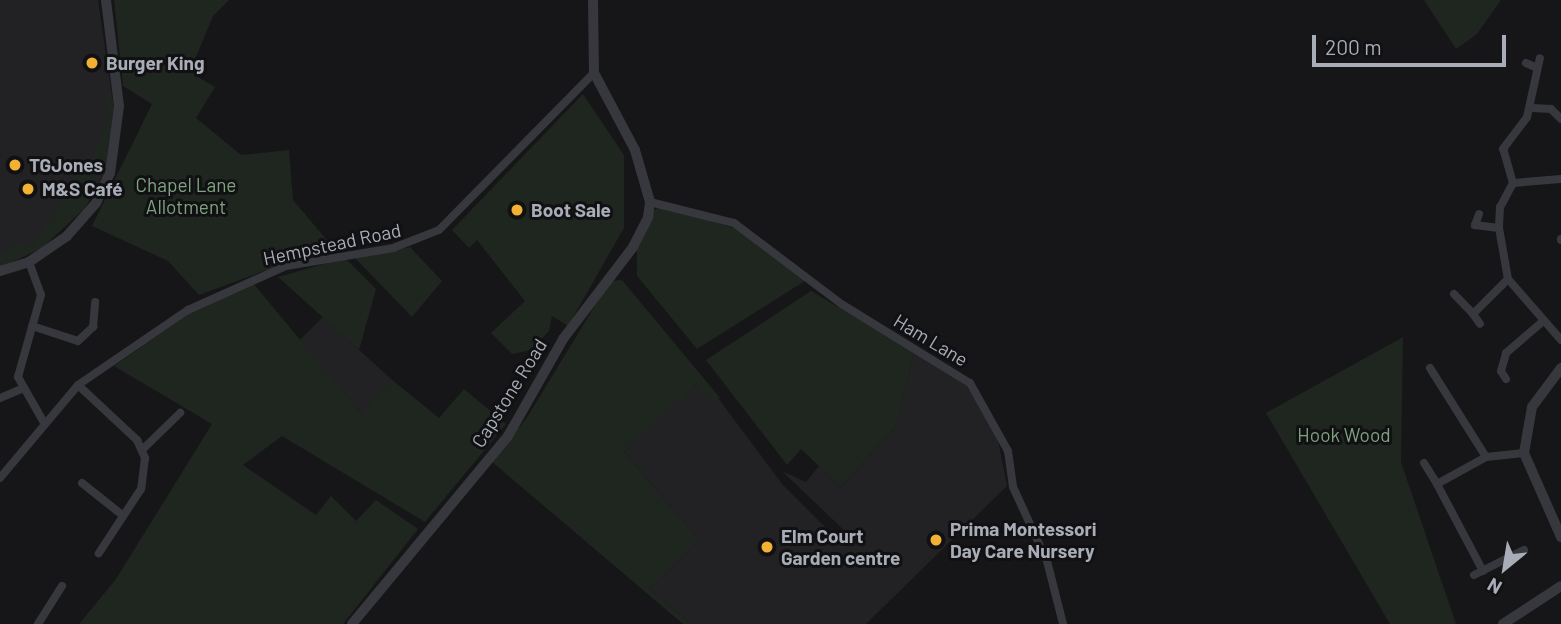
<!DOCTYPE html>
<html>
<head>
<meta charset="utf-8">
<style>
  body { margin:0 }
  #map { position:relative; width:1561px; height:624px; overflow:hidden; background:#161618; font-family:Barlow,sans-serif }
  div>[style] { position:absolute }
  .built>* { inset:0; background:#222225 }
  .green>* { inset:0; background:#1e261f }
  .minor>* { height:8px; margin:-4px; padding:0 4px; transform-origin:4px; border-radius:4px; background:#37383d }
  .tertiary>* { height:10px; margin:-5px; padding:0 5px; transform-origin:5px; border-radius:5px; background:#37383d }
  .dots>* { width:19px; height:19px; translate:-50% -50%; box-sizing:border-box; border:4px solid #111113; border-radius:50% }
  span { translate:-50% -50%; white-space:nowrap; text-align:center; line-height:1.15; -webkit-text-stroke:6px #111113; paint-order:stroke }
  .poi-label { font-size:19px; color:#a8adb8; font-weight:700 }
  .left { translate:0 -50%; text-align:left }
  .park-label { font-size:19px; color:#7fa381 }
  .street-label { font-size:19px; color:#a8adb8 }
  .north { position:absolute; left:1470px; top:533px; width:70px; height:70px; -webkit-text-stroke:5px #111113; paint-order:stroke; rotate:210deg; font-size:19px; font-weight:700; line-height:28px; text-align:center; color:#a8adb8 }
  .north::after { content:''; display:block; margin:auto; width:24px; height:32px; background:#a8adb8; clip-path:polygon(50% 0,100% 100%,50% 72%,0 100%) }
  .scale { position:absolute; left:1312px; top:35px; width:194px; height:32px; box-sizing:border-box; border:4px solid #a8adb8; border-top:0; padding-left:9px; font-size:21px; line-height:24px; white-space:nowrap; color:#a8adb8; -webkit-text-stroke:5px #111113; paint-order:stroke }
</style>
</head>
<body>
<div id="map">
  <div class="built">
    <i style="clip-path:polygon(0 0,98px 0,114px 109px,104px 175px,84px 209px,43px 242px,0 261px)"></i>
    <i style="clip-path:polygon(323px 317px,391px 379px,364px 416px,299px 341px)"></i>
    <i style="clip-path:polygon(914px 352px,964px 382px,996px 430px,1007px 486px,866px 624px,691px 624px,649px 589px,699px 540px,624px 452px,658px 417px,703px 378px,783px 485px,842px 544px,849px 535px,782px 471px,806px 482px,819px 466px,841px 487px,897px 424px)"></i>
  </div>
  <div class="green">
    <i style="clip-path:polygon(114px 0,229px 0,213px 16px,193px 64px,196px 76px,215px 87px,196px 118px,241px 155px,289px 150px,293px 200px,332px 246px,199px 295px,168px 261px,92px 226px,152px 104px,123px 86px)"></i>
    <i style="clip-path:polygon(1424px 0,1501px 0,1477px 34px,1456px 49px)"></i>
    <i style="clip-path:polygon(106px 89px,113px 103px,106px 168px,90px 163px,108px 120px)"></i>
    <i style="clip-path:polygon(583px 94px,624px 155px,624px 228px,568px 326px,552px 316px,549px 331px,531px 350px,512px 354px,491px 333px,525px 301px,477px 240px,469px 248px,452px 230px)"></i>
    <i style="clip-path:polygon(78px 171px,93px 177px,97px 187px,84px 209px,42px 248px,0 268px,0 255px,17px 242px,33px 247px)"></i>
    <i style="clip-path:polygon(662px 206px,744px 231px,805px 281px,697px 349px,637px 276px,637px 243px,652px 211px)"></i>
    <i style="clip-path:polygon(410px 247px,442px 281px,412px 317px,355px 258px)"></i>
    <i style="clip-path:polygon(345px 258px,376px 289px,359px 350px,278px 277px)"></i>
    <i style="clip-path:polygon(622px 280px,720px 398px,712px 402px,696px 384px,624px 452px,699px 540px,649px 589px,691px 624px,683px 624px,491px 461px,526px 419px,610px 281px)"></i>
    <i style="clip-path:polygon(253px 283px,363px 415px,391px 379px,439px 418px,464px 389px,506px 424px,425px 522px,282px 436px,243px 465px,316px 515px,331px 496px,356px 521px,376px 500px,418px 529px,343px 624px,79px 624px,116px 579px,212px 424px,114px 366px,192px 312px)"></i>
    <i style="clip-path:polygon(811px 291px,914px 352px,897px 424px,841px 487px,801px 449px,787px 465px,706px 360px)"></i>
    <i style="clip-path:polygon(1403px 337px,1401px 462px,1456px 624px,1390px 624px,1266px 413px)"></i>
  </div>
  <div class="minor">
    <i style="left:1526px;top:63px;width:12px;rotate:24deg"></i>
    <i style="left:1532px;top:108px;width:19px;rotate:3deg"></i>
    <i style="left:1551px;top:109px;width:14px;rotate:45deg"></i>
    <i style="left:1561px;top:179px;width:48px;rotate:175.2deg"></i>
    <i style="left:1513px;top:183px;width:27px;rotate:118deg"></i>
    <i style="left:1500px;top:207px;width:21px;rotate:93deg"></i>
    <i style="left:1499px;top:228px;width:52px;rotate:80deg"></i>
    <i style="left:1508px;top:279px;width:81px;rotate:49deg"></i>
    <i style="left:1513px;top:183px;width:35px;rotate:-106deg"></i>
    <i style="left:1503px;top:149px;width:40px;rotate:-53deg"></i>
    <i style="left:1527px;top:117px;width:60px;rotate:-77.6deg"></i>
    <i style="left:650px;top:202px;width:87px;rotate:14deg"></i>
    <i style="left:734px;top:223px;width:136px;rotate:37deg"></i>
    <i style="left:843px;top:305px;width:149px;rotate:31.6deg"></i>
    <i style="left:970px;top:383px;width:78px;rotate:60.8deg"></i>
    <i style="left:1008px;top:451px;width:36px;rotate:82deg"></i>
    <i style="left:1013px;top:487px;width:81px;rotate:65.3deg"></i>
    <i style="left:1047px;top:561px;width:65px;rotate:75.7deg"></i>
    <i style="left:1479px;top:214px;width:12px;rotate:110deg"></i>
    <i style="left:1475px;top:225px;width:24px;rotate:7deg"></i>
    <i style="left:1561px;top:240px;width:1px;rotate:-90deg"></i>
    <i style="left:29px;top:262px;width:35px;rotate:70deg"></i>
    <i style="left:41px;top:295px;width:85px;rotate:105.7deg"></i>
    <i style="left:18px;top:377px;width:51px;rotate:60.4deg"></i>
    <i style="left:1454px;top:294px;width:28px;rotate:46deg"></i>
    <i style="left:1473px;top:314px;width:49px;rotate:-45deg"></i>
    <i style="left:1473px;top:314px;width:12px;rotate:55deg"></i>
    <i style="left:32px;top:326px;width:48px;rotate:18.1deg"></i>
    <i style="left:78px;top:341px;width:21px;rotate:-43deg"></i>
    <i style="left:93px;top:327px;width:25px;rotate:-85deg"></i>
    <i style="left:1430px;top:368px;width:105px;rotate:57.8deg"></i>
    <i style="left:1506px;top:379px;width:9px;rotate:-122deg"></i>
    <i style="left:1501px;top:371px;width:19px;rotate:-74deg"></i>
    <i style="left:1506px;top:353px;width:46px;rotate:-40.6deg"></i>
    <i style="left:78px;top:385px;width:81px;rotate:43deg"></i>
    <i style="left:137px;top:440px;width:20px;rotate:66deg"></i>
    <i style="left:145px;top:458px;width:31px;rotate:97deg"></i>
    <i style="left:141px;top:489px;width:77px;rotate:123.3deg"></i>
    <i style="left:0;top:398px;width:23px;rotate:-23deg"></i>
    <i style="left:143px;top:449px;width:52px;rotate:-44.2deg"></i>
    <i style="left:1424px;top:463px;width:25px;rotate:58deg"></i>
    <i style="left:0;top:478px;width:121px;rotate:-50deg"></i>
    <i style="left:78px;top:385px;width:133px;rotate:-34.3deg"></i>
    <i style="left:188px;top:310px;width:107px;rotate:-24.2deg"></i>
    <i style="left:286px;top:266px;width:109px;rotate:-9.5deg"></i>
    <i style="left:393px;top:248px;width:49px;rotate:-21.4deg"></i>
    <i style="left:439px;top:230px;width:221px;rotate:-45.4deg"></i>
    <i style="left:82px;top:483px;width:50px;rotate:38.5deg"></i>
    <i style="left:1483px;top:571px;width:98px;rotate:-117.9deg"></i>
    <i style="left:1437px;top:484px;width:56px;rotate:-28.9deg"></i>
    <i style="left:1486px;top:457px;width:38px;rotate:-6deg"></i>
    <i style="left:1474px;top:575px;width:56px;rotate:-26.6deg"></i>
    <i style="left:38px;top:624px;width:45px;rotate:-57.7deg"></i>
  </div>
  <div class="tertiary">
    <i style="left:0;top:271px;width:30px;rotate:-17deg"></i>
    <i style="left:29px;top:262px;width:46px;rotate:-34.4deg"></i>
    <i style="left:67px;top:236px;width:44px;rotate:-48.7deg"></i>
    <i style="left:96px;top:203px;width:33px;rotate:-65deg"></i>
    <i style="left:110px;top:173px;width:68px;rotate:-82.3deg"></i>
    <i style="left:119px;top:106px;width:107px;rotate:-97deg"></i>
    <i style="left:1561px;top:368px;width:49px;rotate:126.6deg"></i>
    <i style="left:1532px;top:407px;width:47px;rotate:99.9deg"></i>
    <i style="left:1524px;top:453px;width:92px;rotate:66.2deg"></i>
    <i style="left:352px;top:624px;width:244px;rotate:-50.3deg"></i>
    <i style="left:508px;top:436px;width:112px;rotate:-60.4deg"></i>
    <i style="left:563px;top:339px;width:116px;rotate:-52.7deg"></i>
    <i style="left:633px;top:247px;width:34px;rotate:-63deg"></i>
    <i style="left:648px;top:217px;width:15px;rotate:-82deg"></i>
    <i style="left:650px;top:202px;width:54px;rotate:-106.1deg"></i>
    <i style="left:635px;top:150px;width:87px;rotate:-118deg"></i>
    <i style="left:594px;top:73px;width:73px;rotate:-90.8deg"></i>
    <i style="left:1503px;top:624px;width:69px;rotate:-33.2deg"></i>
  </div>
  <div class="dots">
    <i style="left:92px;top:63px;background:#f2b134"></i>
    <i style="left:15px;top:165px;background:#f2b134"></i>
    <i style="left:28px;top:189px;background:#f2b134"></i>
    <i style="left:517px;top:210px;background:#f2b134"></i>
    <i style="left:936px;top:540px;background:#f2b134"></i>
    <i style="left:767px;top:547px;background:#f2b134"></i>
  </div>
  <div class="poi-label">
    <span class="left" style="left:106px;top:63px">Burger King</span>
    <span class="left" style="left:29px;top:165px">TGJones</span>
    <span class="left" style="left:42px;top:189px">M&amp;S Café</span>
    <span class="left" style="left:531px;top:210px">Boot Sale</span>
    <span class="left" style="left:950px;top:540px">Prima Montessori<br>Day Care Nursery</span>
    <span class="left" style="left:781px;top:547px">Elm Court<br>Garden centre</span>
  </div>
  <div class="park-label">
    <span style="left:186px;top:196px">Chapel Lane<br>Allotment</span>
    <span style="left:1344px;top:435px">Hook Wood</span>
  </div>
  <div class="street-label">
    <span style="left:332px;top:244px;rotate:-12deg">Hempstead Road</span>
    <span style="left:931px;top:340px;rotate:31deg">Ham Lane</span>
    <span style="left:509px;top:393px;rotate:-58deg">Capstone Road</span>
  </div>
  <div class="north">N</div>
  <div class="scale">200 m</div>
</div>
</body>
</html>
